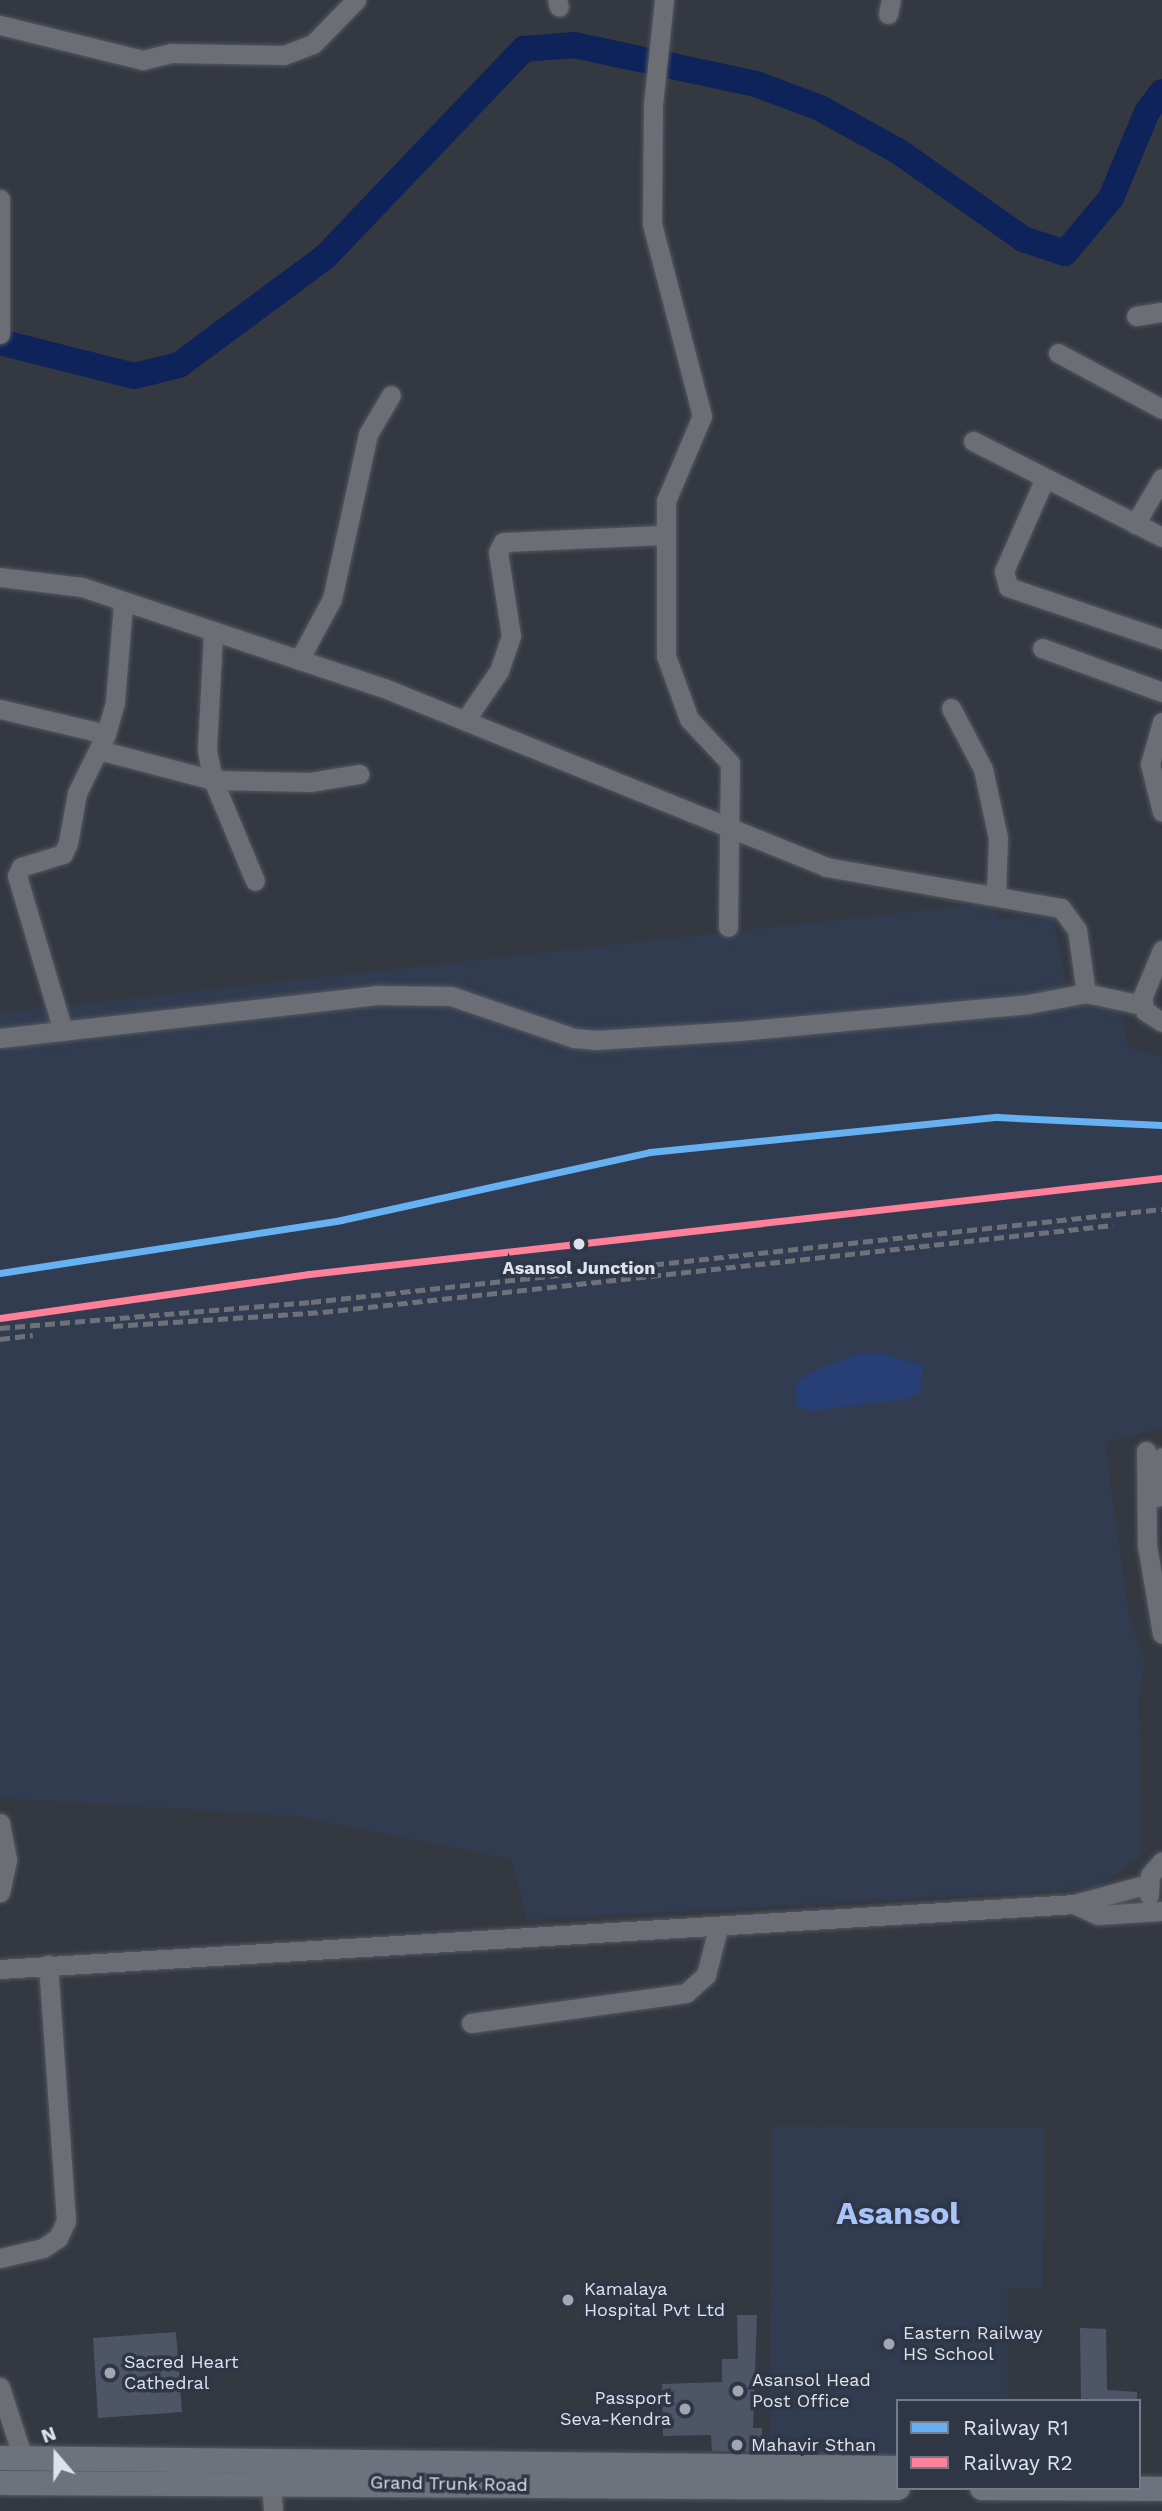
<!DOCTYPE html>
<html>
<head>
<meta charset="utf-8">
<style>
  body { margin:0 }
  #map { position:relative; width:1162px; height:2511px; overflow:hidden; background:#343841; font-family:"Work Sans",sans-serif }
  div>[style] { position:absolute }
  .built>* { inset:0; background:#323c50 }
  .green>* { inset:0; background:#273f74 }
  .river>* { height:26px; margin:-13px; padding:0 13px; transform-origin:13px; border-radius:13px; background:#0d235a }
  .building>* { inset:0; background:#4e5566 }
  .roads { filter:drop-shadow(0 0 2px #53575f) drop-shadow(0 0 2px #53575f) }
  .minor>* { height:19px; margin:-9.5px; padding:0 9.5px; transform-origin:9.5px; border-radius:9.5px; background:#6b6e75 }
  .major>* { height:24px; margin:-12px; padding:0 12px; transform-origin:12px; border-radius:12px; background:#6d737c }
  .rail>* { height:4.5px; margin-top:-2.25px; transform-origin:0; background:repeating-linear-gradient(90deg,#6e7178 0 10px,transparent 0 15px) }
  .rail-1>* { height:7px; margin:-3.5px; padding:0 3.5px; transform-origin:3.5px; border-radius:3.5px; background:#66b1f2 }
  .rail-2>* { height:7px; margin:-3.5px; padding:0 3.5px; transform-origin:3.5px; border-radius:3.5px; background:#ff8098 }
  .dots>* { width:19px; height:19px; translate:-50% -50%; box-sizing:border-box; border:4px solid #2f3646; border-radius:50% }
  span { translate:-50% -50%; white-space:nowrap; text-align:center; line-height:1.15; -webkit-text-stroke:7px #2f3646; paint-order:stroke }
  .stop-label { font-size:18px; color:#dde2ec; font-weight:700 }
  .poi-label { font-size:18px; color:#dde2ec }
  .left { translate:0 -50%; text-align:left }
  .right { translate:-100% -50%; text-align:right }
  .street-label { font-size:18px; color:#dde2ec }
  .town-label { font-size:32px; color:#a9c4f8; font-weight:700 }
  .legend { position:absolute; left:896px; top:2399px; width:245px; height:91px; box-sizing:border-box; background:#2f3646; border:2px solid #757b88; margin:0; padding:9px 12px; list-style:none; font-size:21px; color:#dde2ec }
  .legend li { display:flex; align-items:center; gap:14px; height:35px }
  .legend b { width:35px; border:2px solid #757b88 }
  .north { position:absolute; left:21px; top:2420px; width:70px; height:70px; -webkit-text-stroke:5px #2f3646; paint-order:stroke; rotate:340deg; font-size:19px; font-weight:700; line-height:28px; text-align:center; color:#dde2ec }
  .north::after { content:''; display:block; margin:auto; width:24px; height:32px; background:#dde2ec; clip-path:polygon(50% 0,100% 100%,50% 72%,0 100%) }
</style>
</head>
<body>
<div id="map">
  <div class="built">
    <i style="clip-path:polygon(990px 903px,999px 918px,1053px 916px,1069px 1003px,1121px 1007px,1128px 1047px,1162px 1057px,1162px 1429px,1105px 1442px,1129px 1616px,1144px 1659px,1139px 1701px,1141px 1855px,1098px 1888px,527px 1920px,511px 1859px,297px 1816px,0 1798px,0 1013px)"></i>
    <i style="clip-path:polygon(772px 2126px,1044px 2127px,1043px 2288px,1008px 2288px,1007px 2401px,898px 2401px,898px 2456px,770px 2456px)"></i>
  </div>
  <div class="green">
    <i style="clip-path:polygon(883px 1353px,923px 1366px,920px 1392px,906px 1399px,810px 1411px,797px 1407px,795px 1385px,809px 1373px,858px 1354px)"></i>
  </div>
  <div class="river">
    <i style="left:0;top:342px;width:138px;rotate:14.2deg"></i>
    <i style="left:134px;top:376px;width:46px;rotate:-13.7deg"></i>
    <i style="left:179px;top:365px;width:182px;rotate:-36.5deg"></i>
    <i style="left:325px;top:257px;width:288px;rotate:-46.3deg"></i>
    <i style="left:524px;top:49px;width:50px;rotate:-4.6deg"></i>
    <i style="left:574px;top:45px;width:186px;rotate:12.1deg"></i>
    <i style="left:756px;top:84px;width:68px;rotate:20.6deg"></i>
    <i style="left:820px;top:108px;width:89px;rotate:28.9deg"></i>
    <i style="left:898px;top:151px;width:153px;rotate:35.1deg"></i>
    <i style="left:1023px;top:239px;width:44px;rotate:18.4deg"></i>
    <i style="left:1065px;top:253px;width:72px;rotate:-50.1deg"></i>
    <i style="left:1111px;top:198px;width:93px;rotate:-67.3deg"></i>
    <i style="left:1147px;top:112px;width:25px;rotate:-53deg"></i>
  </div>
  <div class="building">
    <i style="clip-path:polygon(737px 2315px,757px 2315px,753px 2428px,762px 2428px,762px 2452px,712px 2451px,711px 2435px,663px 2436px,662px 2384px,722px 2382px,722px 2359px,738px 2359px)"></i>
    <i style="clip-path:polygon(1080px 2328px,1106px 2329px,1107px 2390px,1137px 2392px,1137px 2401px,1081px 2401px)"></i>
    <i style="clip-path:polygon(176px 2332px,182px 2412px,98px 2418px,93px 2338px)"></i>
  </div>
  <div class="roads">
    <div class="minor">
      <i style="left:557px;top:0;width:7px;rotate:74deg"></i>
      <i style="left:664px;top:0;width:105px;rotate:96deg"></i>
      <i style="left:653px;top:104px;width:120px;rotate:90.5deg"></i>
      <i style="left:652px;top:224px;width:198px;rotate:75.4deg"></i>
      <i style="left:702px;top:416px;width:92px;rotate:113deg"></i>
      <i style="left:666px;top:501px;width:155px;rotate:90deg"></i>
      <i style="left:666px;top:656px;width:67px;rotate:69.9deg"></i>
      <i style="left:689px;top:719px;width:60px;rotate:47deg"></i>
      <i style="left:730px;top:763px;width:164px;rotate:90.7deg"></i>
      <i style="left:888px;top:14px;width:14px;rotate:-78deg"></i>
      <i style="left:0;top:25px;width:147px;rotate:13.8deg"></i>
      <i style="left:143px;top:60px;width:29px;rotate:-14deg"></i>
      <i style="left:171px;top:53px;width:113px;rotate:1deg"></i>
      <i style="left:284px;top:55px;width:31px;rotate:-21deg"></i>
      <i style="left:313px;top:44px;width:62px;rotate:-45.7deg"></i>
      <i style="left:0;top:199px;width:135px;rotate:90deg"></i>
      <i style="left:1136px;top:316px;width:26px;rotate:-9deg"></i>
      <i style="left:1058px;top:353px;width:118px;rotate:28.3deg"></i>
      <i style="left:973px;top:441px;width:212px;rotate:26.9deg"></i>
      <i style="left:1045px;top:478px;width:102px;rotate:113.8deg"></i>
      <i style="left:1004px;top:571px;width:16px;rotate:76deg"></i>
      <i style="left:1008px;top:587px;width:163px;rotate:18.7deg"></i>
      <i style="left:1135px;top:524px;width:53px;rotate:-59.6deg"></i>
      <i style="left:0;top:577px;width:83px;rotate:7deg"></i>
      <i style="left:82px;top:587px;width:318px;rotate:18.5deg"></i>
      <i style="left:384px;top:688px;width:477px;rotate:22deg"></i>
      <i style="left:826px;top:867px;width:239px;rotate:9.9deg"></i>
      <i style="left:1061px;top:908px;width:27px;rotate:54deg"></i>
      <i style="left:1077px;top:930px;width:64px;rotate:81.9deg"></i>
      <i style="left:1086px;top:993px;width:57px;rotate:12.1deg"></i>
      <i style="left:213px;top:634px;width:116px;rotate:93deg"></i>
      <i style="left:207px;top:750px;width:31px;rotate:79deg"></i>
      <i style="left:213px;top:780px;width:109px;rotate:67.4deg"></i>
      <i style="left:1042px;top:648px;width:128px;rotate:20.1deg"></i>
      <i style="left:299px;top:660px;width:69px;rotate:-61.6deg"></i>
      <i style="left:332px;top:599px;width:169px;rotate:-77.7deg"></i>
      <i style="left:368px;top:434px;width:45px;rotate:-59.5deg"></i>
      <i style="left:951px;top:708px;width:69px;rotate:62.3deg"></i>
      <i style="left:983px;top:769px;width:71px;rotate:77.7deg"></i>
      <i style="left:998px;top:838px;width:55px;rotate:92.1deg"></i>
      <i style="left:0;top:709px;width:109px;rotate:13.3deg"></i>
      <i style="left:466px;top:719px;width:58px;rotate:-55.5deg"></i>
      <i style="left:499px;top:671px;width:37px;rotate:-71deg"></i>
      <i style="left:511px;top:636px;width:85px;rotate:-98.8deg"></i>
      <i style="left:498px;top:552px;width:11px;rotate:-63deg"></i>
      <i style="left:503px;top:542px;width:161px;rotate:-2.5deg"></i>
      <i style="left:1162px;top:722px;width:44px;rotate:105.9deg"></i>
      <i style="left:1150px;top:764px;width:49px;rotate:76deg"></i>
      <i style="left:99px;top:750px;width:118px;rotate:14.7deg"></i>
      <i style="left:213px;top:780px;width:97px;rotate:1.2deg"></i>
      <i style="left:310px;top:782px;width:50px;rotate:-9.3deg"></i>
      <i style="left:1162px;top:950px;width:52px;rotate:112.6deg"></i>
      <i style="left:1142px;top:998px;width:13px;rotate:77deg"></i>
      <i style="left:1145px;top:1011px;width:20px;rotate:33deg"></i>
      <i style="left:63px;top:1031px;width:162px;rotate:-106.5deg"></i>
      <i style="left:17px;top:876px;width:10px;rotate:-66deg"></i>
      <i style="left:21px;top:867px;width:44px;rotate:-17.2deg"></i>
      <i style="left:63px;top:854px;width:12px;rotate:-66deg"></i>
      <i style="left:68px;top:843px;width:51px;rotate:-79.8deg"></i>
      <i style="left:77px;top:793px;width:66px;rotate:-63.8deg"></i>
      <i style="left:106px;top:734px;width:33px;rotate:-74deg"></i>
      <i style="left:115px;top:702px;width:97px;rotate:-85.3deg"></i>
      <i style="left:0;top:1038px;width:377px;rotate:-6.5deg"></i>
      <i style="left:375px;top:995px;width:76px;rotate:0.8deg"></i>
      <i style="left:451px;top:996px;width:130px;rotate:18.9deg"></i>
      <i style="left:574px;top:1038px;width:21px;rotate:5deg"></i>
      <i style="left:595px;top:1040px;width:144px;rotate:-3.6deg"></i>
      <i style="left:739px;top:1031px;width:290px;rotate:-5.3deg"></i>
      <i style="left:1028px;top:1004px;width:59px;rotate:-10.7deg"></i>
      <i style="left:1146px;top:1451px;width:94px;rotate:89.4deg"></i>
      <i style="left:1147px;top:1545px;width:90px;rotate:80.4deg"></i>
      <i style="left:1157px;top:1497px;width:40px;rotate:-82.9deg"></i>
      <i style="left:0;top:1823px;width:38px;rotate:79deg"></i>
      <i style="left:7px;top:1860px;width:33px;rotate:102deg"></i>
      <i style="left:1148px;top:1884px;width:77px;rotate:164.9deg"></i>
      <i style="left:1074px;top:1904px;width:26px;rotate:25deg"></i>
      <i style="left:1098px;top:1915px;width:62px;rotate:-3.7deg"></i>
      <i style="left:1149px;top:1895px;width:20px;rotate:-87deg"></i>
      <i style="left:1150px;top:1875px;width:18px;rotate:-49deg"></i>
      <i style="left:0;top:1969px;width:1076px;rotate:-3.46deg"></i>
      <i style="left:471px;top:2023px;width:217px;rotate:-7.9deg"></i>
      <i style="left:686px;top:1993px;width:27px;rotate:-42deg"></i>
      <i style="left:706px;top:1975px;width:49px;rotate:-75.7deg"></i>
      <i style="left:0;top:2258px;width:44px;rotate:-13.1deg"></i>
      <i style="left:43px;top:2248px;width:18px;rotate:-34deg"></i>
      <i style="left:58px;top:2238px;width:19px;rotate:-65deg"></i>
      <i style="left:66px;top:2221px;width:257px;rotate:-94deg"></i>
      <i style="left:0;top:2387px;width:75px;rotate:72.1deg"></i>
      <i style="left:271px;top:2482px;width:29px;rotate:86deg"></i>
    </div>
    <div class="major">
      <i style="left:0;top:2458px;width:898px;rotate:0.64deg"></i>
      <i style="left:0;top:2483px;width:898px;rotate:0.32deg"></i>
      <i style="left:982px;top:2488px;width:180px;rotate:0.3deg"></i>
    </div>
  </div>
  <div class="rail">
    <i style="left:0;top:1273px;width:345px;rotate:-8.8deg"></i>
    <i style="left:341px;top:1220px;width:316px;rotate:-12.4deg"></i>
    <i style="left:650px;top:1152px;width:349px;rotate:-5.8deg"></i>
    <i style="left:997px;top:1117px;width:165px;rotate:2.8deg"></i>
    <i style="left:113px;top:1326px;width:210px;rotate:-3.8deg"></i>
    <i style="left:323px;top:1312px;width:795px;rotate:-6.28deg"></i>
    <i style="left:0;top:1328px;width:312px;rotate:-4.8deg"></i>
    <i style="left:311px;top:1302px;width:856px;rotate:-6.24deg"></i>
    <i style="left:0;top:1339px;width:33px;rotate:-7deg"></i>
  </div>
  <div class="rail-1">
    <i style="left:0;top:1273px;width:345px;rotate:-8.8deg"></i>
    <i style="left:341px;top:1220px;width:316px;rotate:-12.4deg"></i>
    <i style="left:650px;top:1152px;width:349px;rotate:-5.8deg"></i>
    <i style="left:997px;top:1117px;width:165px;rotate:2.8deg"></i>
  </div>
  <div class="rail-2">
    <i style="left:0;top:1318px;width:312px;rotate:-8.1deg"></i>
    <i style="left:309px;top:1274px;width:858px;rotate:-6.42deg"></i>
  </div>
  <div class="dots">
    <i style="left:579px;top:1244px;background:#dde2ec"></i>
    <i style="left:568px;top:2300px;background:#a2a6b0"></i>
    <i style="left:889px;top:2344px;background:#a2a6b0"></i>
    <i style="left:110px;top:2373px;background:#a2a6b0"></i>
    <i style="left:738px;top:2391px;background:#a2a6b0"></i>
    <i style="left:685px;top:2409px;background:#a2a6b0"></i>
    <i style="left:737px;top:2445px;background:#a2a6b0"></i>
  </div>
  <div class="stop-label">
    <span style="left:579px;top:1268px">Asansol Junction</span>
  </div>
  <div class="poi-label">
    <span class="left" style="left:584px;top:2300px">Kamalaya<br>Hospital Pvt Ltd</span>
    <span class="left" style="left:903px;top:2344px">Eastern Railway<br>HS School</span>
    <span class="left" style="left:124px;top:2373px">Sacred Heart<br>Cathedral</span>
    <span class="left" style="left:752px;top:2391px">Asansol Head<br>Post Office</span>
    <span class="right" style="left:671px;top:2409px">Passport<br>Seva-Kendra</span>
    <span class="left" style="left:751px;top:2445px">Mahavir Sthan</span>
  </div>
  <div class="street-label">
    <span style="left:449px;top:2484px;rotate:1deg">Grand Trunk Road</span>
  </div>
  <div class="town-label">
    <span style="left:898px;top:2213px">Asansol</span>
  </div>
  <ul class="legend">
  <li><b style="height:9px;background:#66b1f2"></b>Railway R1</li>
  <li><b style="height:9px;background:#ff8098"></b>Railway R2</li>
  </ul>
  <div class="north">N</div>
</div>
</body>
</html>
